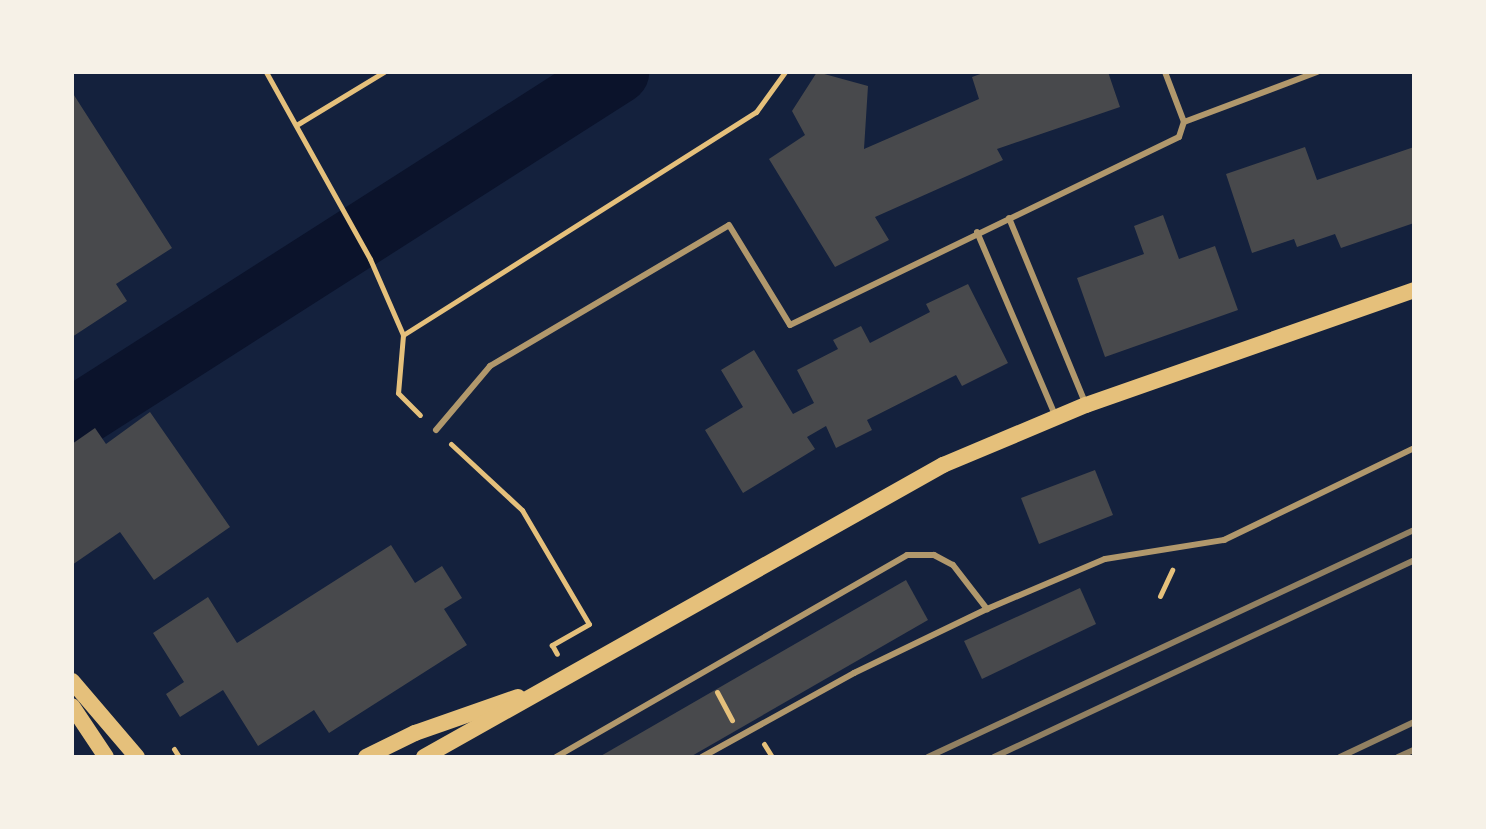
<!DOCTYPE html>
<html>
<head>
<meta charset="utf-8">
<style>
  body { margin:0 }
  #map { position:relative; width:1486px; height:829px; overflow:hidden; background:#14213d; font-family:"Source Sans 3",sans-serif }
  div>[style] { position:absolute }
  .river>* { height:64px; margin:-32px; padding:0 32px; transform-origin:32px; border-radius:32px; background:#0b132b }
  .building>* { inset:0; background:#48494c }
  .path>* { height:5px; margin:-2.5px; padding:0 2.5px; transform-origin:2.5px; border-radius:2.5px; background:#e5c07b }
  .service>* { height:6px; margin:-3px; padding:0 3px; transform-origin:3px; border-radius:3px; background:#b1986c }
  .secondary>* { height:16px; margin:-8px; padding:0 8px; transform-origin:8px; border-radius:8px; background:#e5c07b }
  .rail>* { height:6px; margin:-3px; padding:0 3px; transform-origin:3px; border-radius:3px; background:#918062 }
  span { translate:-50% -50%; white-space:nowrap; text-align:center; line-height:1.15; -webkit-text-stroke:6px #f6f1e7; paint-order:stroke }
  .frame { position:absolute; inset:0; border:74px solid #f6f1e7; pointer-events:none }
</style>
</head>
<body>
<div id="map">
  <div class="river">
    <i style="left:72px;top:420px;width:647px;rotate:-32.56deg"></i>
  </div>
  <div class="building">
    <i style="clip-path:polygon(817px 72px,868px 86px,864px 149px,979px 99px,972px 77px,986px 72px,1108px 72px,1120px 107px,997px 149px,1003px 160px,875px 217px,889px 240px,835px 267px,769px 159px,805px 135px,792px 111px)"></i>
    <i style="clip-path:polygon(72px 92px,172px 248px,116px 284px,127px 301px,72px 337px)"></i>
    <i style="clip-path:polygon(1305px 147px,1317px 180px,1414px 147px,1414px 223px,1341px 248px,1335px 234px,1297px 247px,1294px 239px,1252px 253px,1226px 174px)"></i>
    <i style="clip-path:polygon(1163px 215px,1179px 259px,1215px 246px,1238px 310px,1105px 357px,1077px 278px,1144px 254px,1134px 226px)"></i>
    <i style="clip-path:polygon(968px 284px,1008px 363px,962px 386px,956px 375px,867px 420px,872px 430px,836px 448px,826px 426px,807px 437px,815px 449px,743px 493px,705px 430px,743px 407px,721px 370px,754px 350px,793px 414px,814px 403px,797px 370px,838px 349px,833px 340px,861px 326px,870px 343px,930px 312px,926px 304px)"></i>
    <i style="clip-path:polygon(150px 412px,230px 527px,154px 580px,120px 532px,72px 565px,72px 444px,95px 428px,106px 444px)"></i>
    <i style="clip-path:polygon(1095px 470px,1113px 515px,1039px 544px,1021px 498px)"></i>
    <i style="clip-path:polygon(391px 545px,415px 583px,442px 566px,462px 598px,444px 609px,467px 645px,329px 733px,314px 710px,258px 746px,223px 690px,180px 717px,166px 694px,184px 682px,153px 633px,208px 597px,237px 643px)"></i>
    <i style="clip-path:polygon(906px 580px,928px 620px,690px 757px,599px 757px)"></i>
    <i style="clip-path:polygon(1080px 588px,1096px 624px,982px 679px,964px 641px)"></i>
  </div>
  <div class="path">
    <i style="left:266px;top:72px;width:214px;rotate:60.9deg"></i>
    <i style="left:370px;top:259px;width:83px;rotate:66.5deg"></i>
    <i style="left:403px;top:335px;width:58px;rotate:94.9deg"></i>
    <i style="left:398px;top:393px;width:31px;rotate:45deg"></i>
    <i style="left:298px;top:124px;width:100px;rotate:-31.2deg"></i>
    <i style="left:403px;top:335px;width:418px;rotate:-32.3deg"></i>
    <i style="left:756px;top:112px;width:49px;rotate:-54.1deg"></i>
    <i style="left:451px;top:444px;width:97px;rotate:42.9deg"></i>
    <i style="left:522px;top:510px;width:132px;rotate:59.6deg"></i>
    <i style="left:589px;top:624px;width:43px;rotate:150.4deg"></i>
    <i style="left:552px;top:645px;width:10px;rotate:61deg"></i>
    <i style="left:1160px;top:596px;width:29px;rotate:-65deg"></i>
    <i style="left:717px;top:692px;width:32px;rotate:62deg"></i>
    <i style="left:764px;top:744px;width:15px;rotate:58deg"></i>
    <i style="left:174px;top:749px;width:9px;rotate:58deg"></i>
  </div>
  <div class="service">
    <i style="left:1165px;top:72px;width:53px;rotate:69.2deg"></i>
    <i style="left:1009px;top:218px;width:199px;rotate:67.6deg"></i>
    <i style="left:977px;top:232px;width:201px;rotate:66.9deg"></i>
    <i style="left:436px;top:430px;width:84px;rotate:-49.8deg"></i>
    <i style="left:490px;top:366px;width:277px;rotate:-30.5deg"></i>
    <i style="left:729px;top:225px;width:117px;rotate:58.6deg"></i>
    <i style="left:790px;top:325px;width:432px;rotate:-25.8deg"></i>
    <i style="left:1179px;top:137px;width:16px;rotate:-72deg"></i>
    <i style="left:1184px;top:122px;width:142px;rotate:-20.6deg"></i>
    <i style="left:556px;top:757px;width:405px;rotate:-29.9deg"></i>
    <i style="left:907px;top:555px;width:27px"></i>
    <i style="left:934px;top:555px;width:21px;rotate:28deg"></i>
    <i style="left:953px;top:565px;width:56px;rotate:52.3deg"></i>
    <i style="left:702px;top:757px;width:174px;rotate:-28.9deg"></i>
    <i style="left:854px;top:673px;width:148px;rotate:-25.7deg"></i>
    <i style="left:987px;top:609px;width:128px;rotate:-23deg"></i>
    <i style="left:1105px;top:559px;width:121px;rotate:-9.1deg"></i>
    <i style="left:1224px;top:540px;width:211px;rotate:-25.8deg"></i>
  </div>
  <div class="secondary">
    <i style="left:72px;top:681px;width:100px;rotate:49.5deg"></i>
    <i style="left:72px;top:706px;width:61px;rotate:56.3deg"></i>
    <i style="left:366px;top:757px;width:55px;rotate:-26.1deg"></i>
    <i style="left:415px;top:733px;width:109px;rotate:-19.3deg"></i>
    <i style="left:424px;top:757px;width:596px;rotate:-29.36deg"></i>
    <i style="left:943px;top:465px;width:155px;rotate:-22.8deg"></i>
    <i style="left:1086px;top:405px;width:348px;rotate:-19.3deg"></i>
  </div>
  <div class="rail">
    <i style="left:928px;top:757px;width:536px;rotate:-25.04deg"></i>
    <i style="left:994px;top:757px;width:464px;rotate:-25.1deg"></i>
    <i style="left:1340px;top:757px;width:82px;rotate:-25.3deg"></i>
    <i style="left:1398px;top:757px;width:17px;rotate:-24deg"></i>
  </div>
  <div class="frame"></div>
</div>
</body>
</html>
